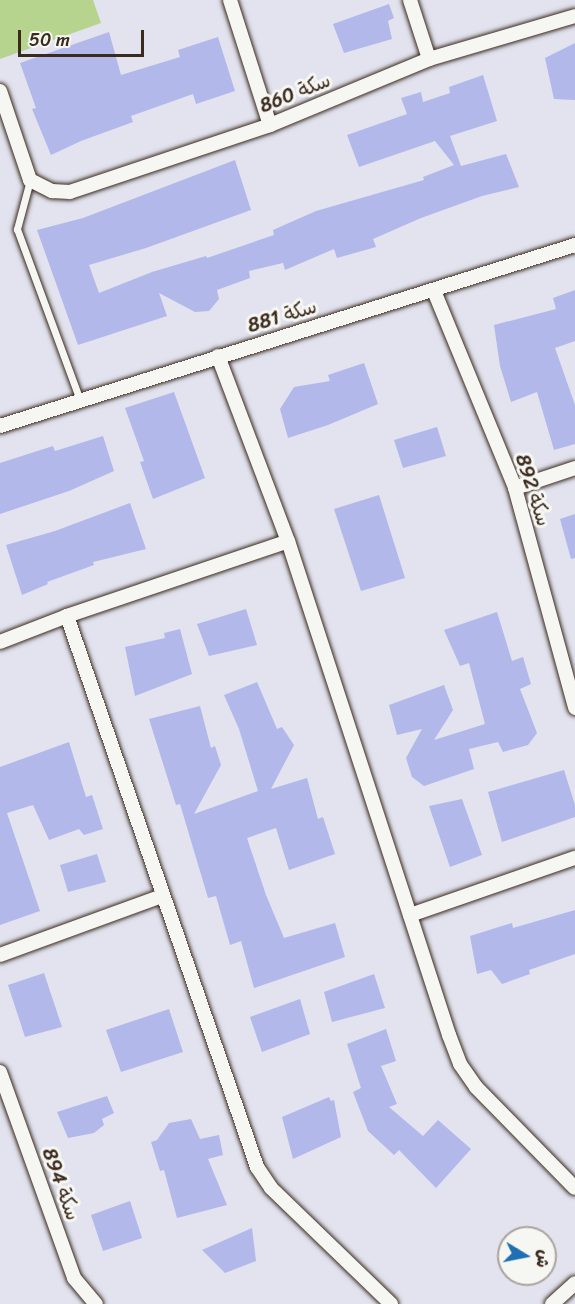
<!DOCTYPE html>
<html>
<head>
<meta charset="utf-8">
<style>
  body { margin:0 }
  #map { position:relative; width:575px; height:1304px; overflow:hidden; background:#e2e3ef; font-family:Sriracha,"Playpen Sans Arabic",sans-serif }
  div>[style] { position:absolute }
  .green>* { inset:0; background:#b6d48d }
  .building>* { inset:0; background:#b2b8e9 }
  .roads { filter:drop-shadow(0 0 2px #3b2a1e) drop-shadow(0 0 2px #3b2a1e) }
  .lane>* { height:7px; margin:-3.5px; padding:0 3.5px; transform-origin:3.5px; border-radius:3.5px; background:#f6f6f2 }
  .street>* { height:14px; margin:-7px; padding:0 7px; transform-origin:7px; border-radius:7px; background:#f6f6f2 }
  span { translate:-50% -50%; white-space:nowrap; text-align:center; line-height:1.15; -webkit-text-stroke:6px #f6f6f2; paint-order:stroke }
  .street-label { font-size:20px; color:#3b2a1e }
  .north { position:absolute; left:497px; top:1226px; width:60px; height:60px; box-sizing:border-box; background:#f6f6f2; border:2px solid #aba49d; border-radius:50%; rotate:100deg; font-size:16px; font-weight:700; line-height:24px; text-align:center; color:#3b2a1e }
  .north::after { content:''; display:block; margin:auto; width:21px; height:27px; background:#1f6fb2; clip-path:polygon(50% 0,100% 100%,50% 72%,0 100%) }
  .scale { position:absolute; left:18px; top:30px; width:126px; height:27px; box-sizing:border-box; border:3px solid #3b2a1e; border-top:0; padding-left:8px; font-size:18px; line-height:21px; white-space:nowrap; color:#3b2a1e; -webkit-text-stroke:4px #f6f6f2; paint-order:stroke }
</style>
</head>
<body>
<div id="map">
  <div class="green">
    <i style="clip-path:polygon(0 0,93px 0,101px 23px,0 59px)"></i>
  </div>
  <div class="building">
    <i style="clip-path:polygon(389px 4px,394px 18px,388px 21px,392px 39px,344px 53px,333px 24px)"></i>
    <i style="clip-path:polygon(109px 32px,121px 75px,180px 57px,178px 50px,218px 37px,235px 91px,196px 104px,193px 94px,131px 116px,133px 122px,81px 141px,51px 155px,32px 109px,36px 108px,20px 63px)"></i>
    <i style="clip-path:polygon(575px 43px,575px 100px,554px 99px,545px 58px)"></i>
    <i style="clip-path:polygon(483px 75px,497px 121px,450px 136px,461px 166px,506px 154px,519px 187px,482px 196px,421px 218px,373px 239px,376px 247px,337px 258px,334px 249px,285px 270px,283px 263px,249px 271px,250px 278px,217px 290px,219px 299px,209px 311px,195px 312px,159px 293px,167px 316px,78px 345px,37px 230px,83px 218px,235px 160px,251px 210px,146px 248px,89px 265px,99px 293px,152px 272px,206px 256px,207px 258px,274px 235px,273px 230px,316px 211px,424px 180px,423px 177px,454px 165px,435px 141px,359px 167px,347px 135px,407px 114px,401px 98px,421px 92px,423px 102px,450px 93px,449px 87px)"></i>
    <i style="clip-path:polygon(575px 290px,575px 341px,555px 348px,575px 405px,575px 444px,554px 450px,537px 392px,511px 402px,500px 366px,494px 325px,556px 309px,553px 298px)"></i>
    <i style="clip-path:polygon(364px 363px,378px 404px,328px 425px,288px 438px,280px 409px,294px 387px,330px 381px,328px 375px)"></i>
    <i style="clip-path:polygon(174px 392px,205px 478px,153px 499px,140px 462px,144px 461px,125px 408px)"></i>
    <i style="clip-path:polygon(437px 427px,446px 456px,403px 468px,394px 440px)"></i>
    <i style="clip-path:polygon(103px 436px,114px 471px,69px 491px,0 514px,0 463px,53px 446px,55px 451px)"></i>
    <i style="clip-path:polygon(379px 495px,405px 578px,361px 591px,334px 509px)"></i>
    <i style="clip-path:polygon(130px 503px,146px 549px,93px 562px,94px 565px,47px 582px,48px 584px,22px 595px,6px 545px,55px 531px)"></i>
    <i style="clip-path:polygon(575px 514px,575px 558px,571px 559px,560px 519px)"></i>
    <i style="clip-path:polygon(246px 609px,257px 645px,209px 656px,197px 624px)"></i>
    <i style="clip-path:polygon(497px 612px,512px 661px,523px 657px,531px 684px,520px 689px,537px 733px,528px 745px,503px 752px,498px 742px,469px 749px,474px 769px,424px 786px,412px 777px,406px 758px,422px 729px,397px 735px,389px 705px,444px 685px,453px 710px,434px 740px,485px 724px,469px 663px,460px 666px,444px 630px)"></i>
    <i style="clip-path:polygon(180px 629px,192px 674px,135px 696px,125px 647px,165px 638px,164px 633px)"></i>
    <i style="clip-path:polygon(257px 682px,277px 729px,282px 727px,294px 745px,271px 789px,307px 778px,318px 819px,323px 817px,335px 854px,289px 870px,276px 828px,247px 838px,266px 895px,284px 938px,335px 923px,345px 957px,254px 988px,241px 941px,230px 945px,216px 896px,208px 898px,180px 804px,176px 805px,149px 719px,200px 706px,211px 748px,215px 746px,221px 765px,194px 814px,258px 791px,239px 729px,224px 695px)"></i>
    <i style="clip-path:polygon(69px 742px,86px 797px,92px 795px,103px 829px,84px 835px,79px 829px,49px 840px,33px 805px,7px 813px,40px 911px,0 925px,0 767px)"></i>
    <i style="clip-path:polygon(564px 770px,575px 805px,575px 817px,502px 842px,488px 792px)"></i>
    <i style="clip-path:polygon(462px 799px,482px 855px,450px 867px,429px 806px)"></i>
    <i style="clip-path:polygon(97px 854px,106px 882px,68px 892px,60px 865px)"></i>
    <i style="clip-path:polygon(575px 910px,575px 954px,529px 970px,530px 974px,502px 984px,491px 970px,477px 974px,470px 936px,512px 923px,513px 928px)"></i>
    <i style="clip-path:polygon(44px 973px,62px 1027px,25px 1037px,8px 985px)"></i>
    <i style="clip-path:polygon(374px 974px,385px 1008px,332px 1022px,324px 992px)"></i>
    <i style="clip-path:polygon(300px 999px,310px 1034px,262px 1052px,250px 1017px)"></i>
    <i style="clip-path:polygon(169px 1009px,183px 1052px,121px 1072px,106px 1030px)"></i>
    <i style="clip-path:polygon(386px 1029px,396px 1061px,381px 1066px,397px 1104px,389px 1107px,423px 1136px,438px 1120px,471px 1149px,436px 1188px,399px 1150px,394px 1155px,368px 1131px,353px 1092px,361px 1088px,347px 1044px)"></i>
    <i style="clip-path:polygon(107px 1096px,114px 1113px,102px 1119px,104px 1125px,94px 1133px,68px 1138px,57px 1112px)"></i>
    <i style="clip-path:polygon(329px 1097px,331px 1101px,334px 1100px,341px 1137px,293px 1159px,282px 1117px)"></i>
    <i style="clip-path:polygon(191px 1119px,200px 1139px,219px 1135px,223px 1155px,208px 1159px,227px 1205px,177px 1218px,164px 1170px,160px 1171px,151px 1142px,157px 1140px,169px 1123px)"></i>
    <i style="clip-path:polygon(130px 1201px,142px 1238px,103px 1251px,91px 1215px)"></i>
    <i style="clip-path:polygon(252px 1228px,256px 1261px,225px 1273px,202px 1250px)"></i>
  </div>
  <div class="roads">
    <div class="lane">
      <i style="left:30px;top:180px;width:51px;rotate:104.9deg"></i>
      <i style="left:17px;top:229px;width:182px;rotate:69.8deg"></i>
    </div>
    <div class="street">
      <i style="left:230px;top:0;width:131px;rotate:72.3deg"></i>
      <i style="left:410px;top:0;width:62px;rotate:72.1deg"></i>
      <i style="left:0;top:91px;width:94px;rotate:71.4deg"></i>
      <i style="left:30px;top:180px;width:25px;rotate:27deg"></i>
      <i style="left:52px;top:191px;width:18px;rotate:3deg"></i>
      <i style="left:70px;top:192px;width:211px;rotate:-18.5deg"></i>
      <i style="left:270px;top:125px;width:172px;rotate:-22.5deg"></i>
      <i style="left:429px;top:59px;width:152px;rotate:-16.4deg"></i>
      <i style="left:434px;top:291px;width:213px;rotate:67.6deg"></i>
      <i style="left:515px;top:488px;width:228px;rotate:74.7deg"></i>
      <i style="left:218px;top:356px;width:198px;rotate:69.3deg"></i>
      <i style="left:288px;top:541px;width:520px;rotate:71.95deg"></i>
      <i style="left:449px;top:1035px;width:31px;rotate:69deg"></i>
      <i style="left:460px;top:1064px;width:28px;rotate:55deg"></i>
      <i style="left:476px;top:1087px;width:141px;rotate:45.6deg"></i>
      <i style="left:0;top:426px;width:603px;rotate:-17.47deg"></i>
      <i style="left:515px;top:488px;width:63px;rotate:-18.4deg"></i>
      <i style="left:67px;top:616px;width:583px;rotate:70.97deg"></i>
      <i style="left:257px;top:1167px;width:25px;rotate:56deg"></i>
      <i style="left:271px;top:1188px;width:167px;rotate:44deg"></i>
      <i style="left:0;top:642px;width:72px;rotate:-21.2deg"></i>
      <i style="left:67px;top:616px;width:233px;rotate:-18.7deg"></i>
      <i style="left:410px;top:915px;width:175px;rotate:-19.1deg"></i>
      <i style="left:0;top:955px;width:172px;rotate:-20deg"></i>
      <i style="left:0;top:1072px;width:219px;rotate:70.2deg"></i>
      <i style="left:74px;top:1278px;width:34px;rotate:50deg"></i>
      <i style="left:552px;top:1304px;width:31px;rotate:-42deg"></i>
    </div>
  </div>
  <div class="street-label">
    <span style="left:295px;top:93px;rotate:-22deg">سكة 860</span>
    <span style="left:282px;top:316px;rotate:-17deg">سكة 881</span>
    <span style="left:533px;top:490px;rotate:72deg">سكة 892</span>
    <span style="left:61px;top:1184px;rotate:70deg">سكة 894</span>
  </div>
  <div class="north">ش</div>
  <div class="scale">50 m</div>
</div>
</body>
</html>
